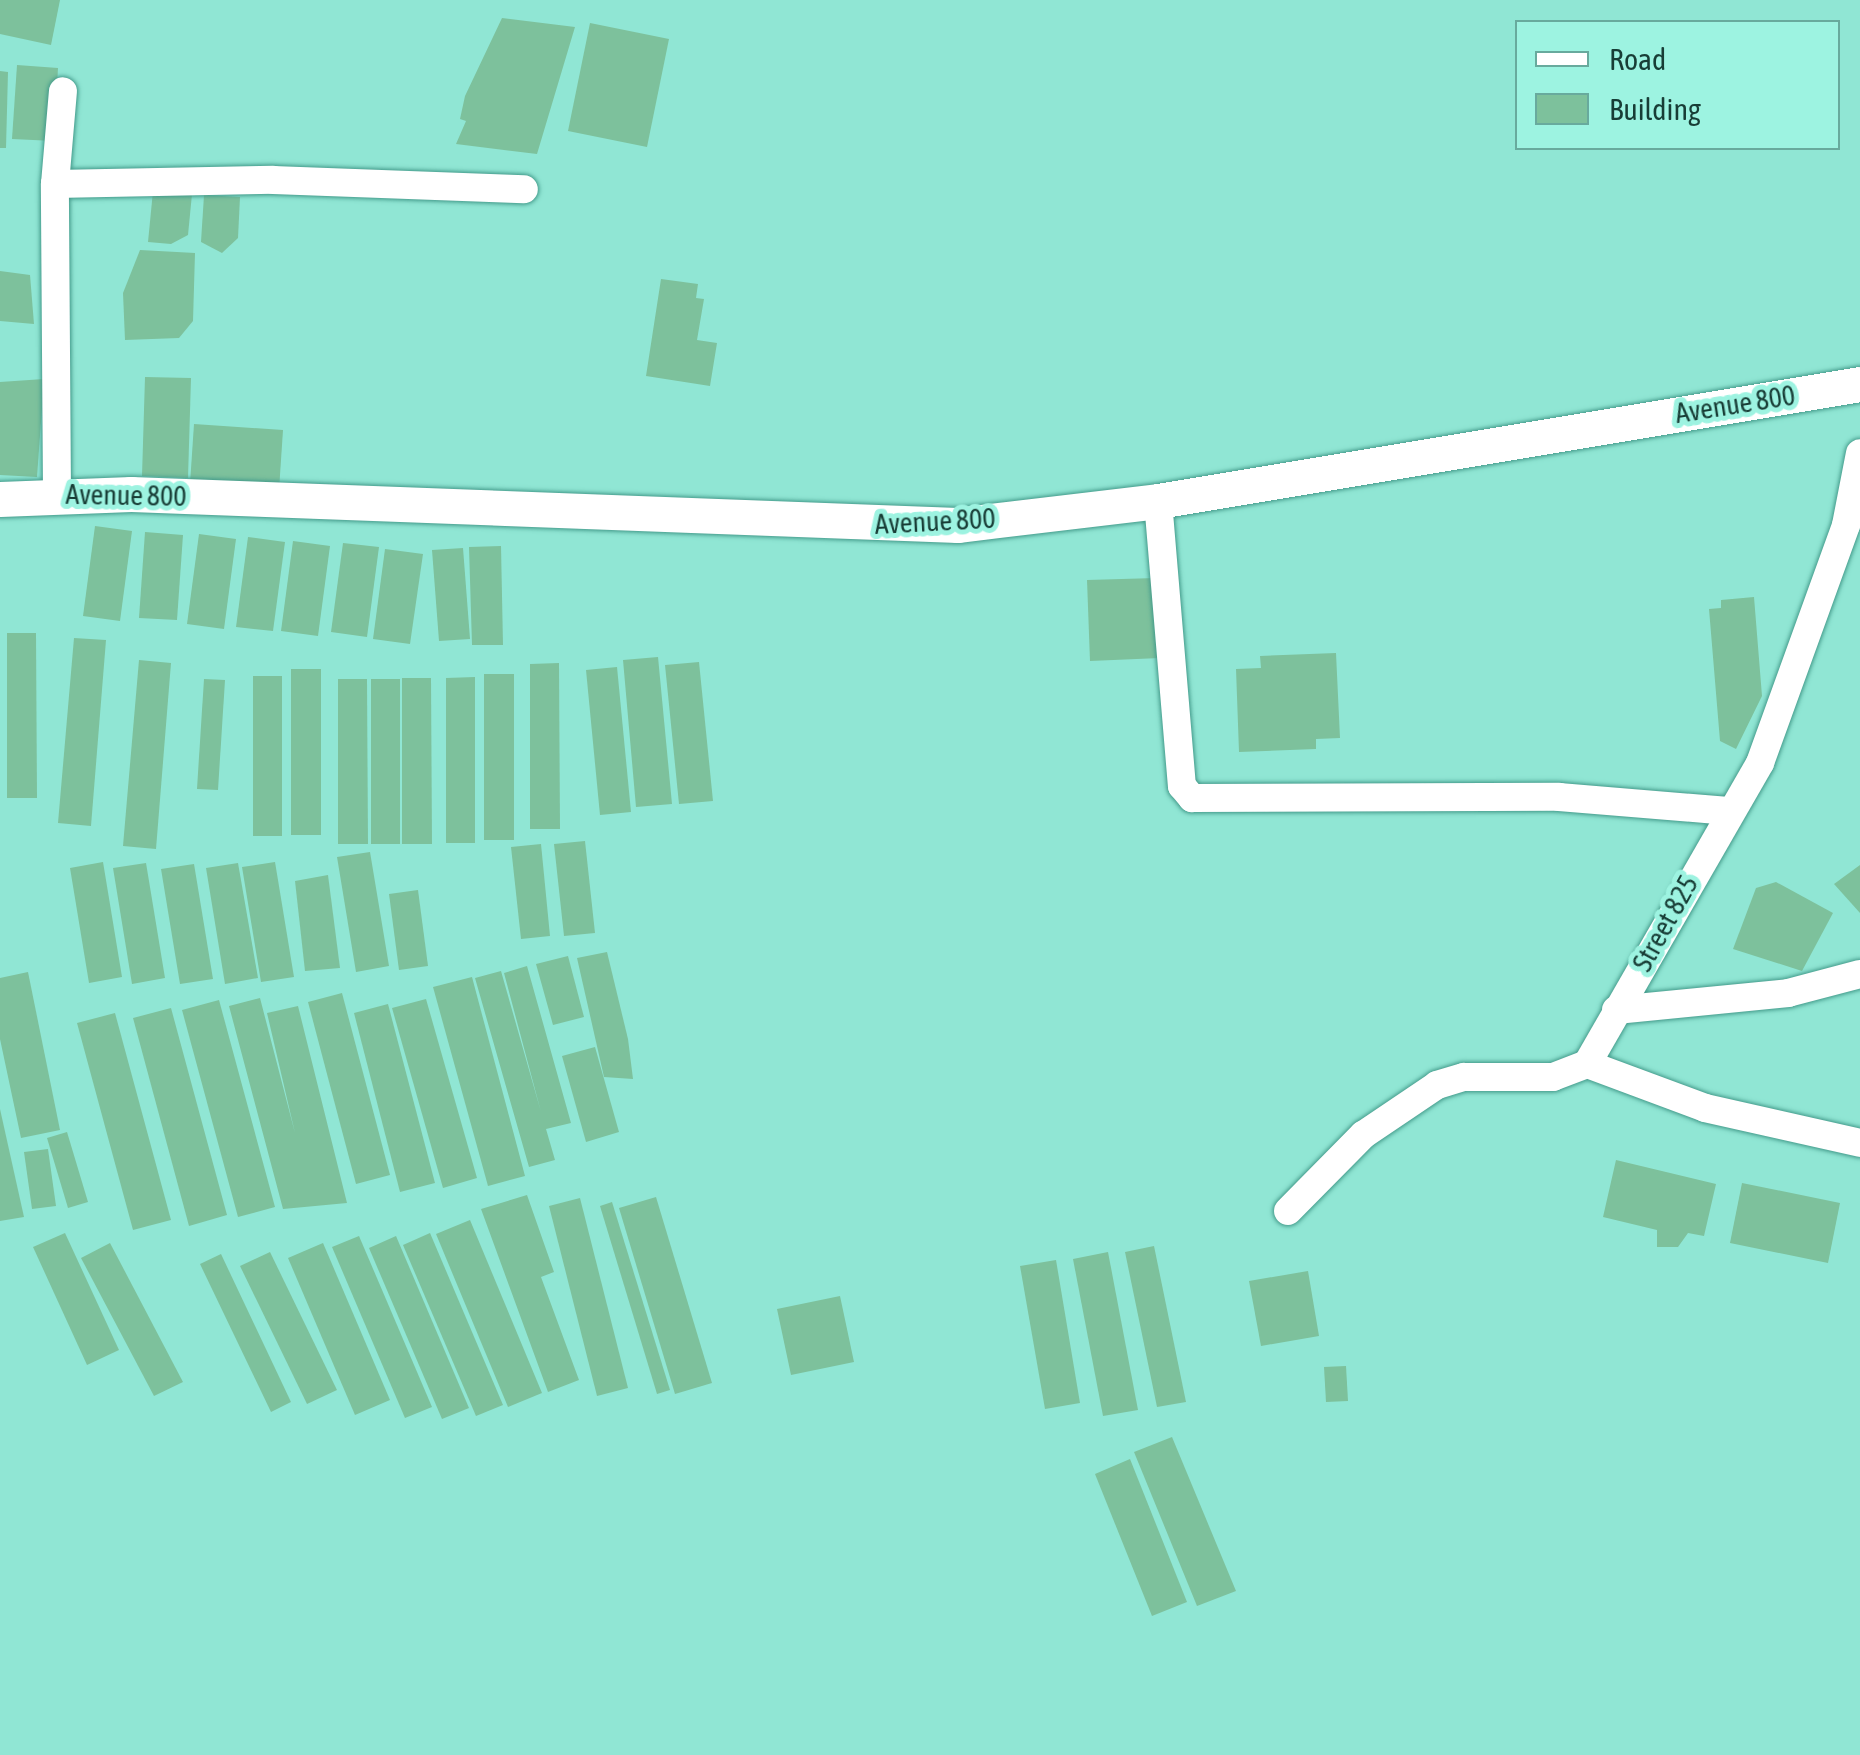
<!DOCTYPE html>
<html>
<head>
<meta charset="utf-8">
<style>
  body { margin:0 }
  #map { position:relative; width:1860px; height:1755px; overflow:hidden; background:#90e6d4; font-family:"Asap Condensed",sans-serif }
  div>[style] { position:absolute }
  .building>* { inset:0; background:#7dc19c }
  .roads { filter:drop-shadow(0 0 2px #449b8b) drop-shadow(0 0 2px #449b8b) }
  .minor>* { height:28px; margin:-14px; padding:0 14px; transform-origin:14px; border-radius:14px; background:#fff }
  .major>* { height:35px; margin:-17.5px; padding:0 17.5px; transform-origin:17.5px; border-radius:17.5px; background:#fff }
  span { translate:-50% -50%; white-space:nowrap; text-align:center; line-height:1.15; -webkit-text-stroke:10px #9df3e1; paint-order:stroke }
  .street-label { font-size:28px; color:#183d36 }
  .legend { position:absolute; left:1515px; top:20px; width:325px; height:130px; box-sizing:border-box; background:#9df3e1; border:2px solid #68aa9d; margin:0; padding:12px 18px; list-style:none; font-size:30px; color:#183d36 }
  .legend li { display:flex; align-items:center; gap:20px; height:50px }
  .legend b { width:50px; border:2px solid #68aa9d }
</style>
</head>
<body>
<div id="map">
  <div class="building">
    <i style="clip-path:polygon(0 0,60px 0,51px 45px,0 34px)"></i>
    <i style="clip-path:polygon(502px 18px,575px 27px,537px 154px,456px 144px,466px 121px,460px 119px,465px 96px)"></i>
    <i style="clip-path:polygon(590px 23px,669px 39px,647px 147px,568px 131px)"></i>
    <i style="clip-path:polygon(17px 65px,58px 68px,54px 141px,12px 139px)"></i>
    <i style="clip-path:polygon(0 71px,8px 72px,6px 148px,0 148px)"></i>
    <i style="clip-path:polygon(153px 191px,192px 194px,188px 235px,171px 244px,148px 242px)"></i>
    <i style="clip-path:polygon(204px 195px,240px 197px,238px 238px,222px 253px,201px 242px)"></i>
    <i style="clip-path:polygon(140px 250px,195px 253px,193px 321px,179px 338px,125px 340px,123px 293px)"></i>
    <i style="clip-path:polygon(0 271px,30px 275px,34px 324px,0 321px)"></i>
    <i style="clip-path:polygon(661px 279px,698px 284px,696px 298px,704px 299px,697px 340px,717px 343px,710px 386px,646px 376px)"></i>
    <i style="clip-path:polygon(145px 377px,191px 378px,188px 478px,142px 476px)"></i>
    <i style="clip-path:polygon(44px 379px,37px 477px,0 475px,0 382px)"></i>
    <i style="clip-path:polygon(194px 424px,283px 430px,279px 490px,190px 484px)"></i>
    <i style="clip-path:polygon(95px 526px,132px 531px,120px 621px,83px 616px)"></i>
    <i style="clip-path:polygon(145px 532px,183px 535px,177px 620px,139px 618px)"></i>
    <i style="clip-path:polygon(199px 534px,236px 539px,224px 629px,187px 624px)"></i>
    <i style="clip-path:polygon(248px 537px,285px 542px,273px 631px,236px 627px)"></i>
    <i style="clip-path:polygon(293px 541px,330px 546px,318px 636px,281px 631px)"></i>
    <i style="clip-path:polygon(343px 543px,379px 547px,367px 637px,331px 632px)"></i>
    <i style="clip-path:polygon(501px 546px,503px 645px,472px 645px,469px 547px)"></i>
    <i style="clip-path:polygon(463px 548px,470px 639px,439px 641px,432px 550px)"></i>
    <i style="clip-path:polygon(385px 549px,423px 554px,410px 644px,373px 639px)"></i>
    <i style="clip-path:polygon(1156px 578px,1160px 658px,1090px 661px,1087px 580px)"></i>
    <i style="clip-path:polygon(1754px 597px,1762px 696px,1736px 749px,1720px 741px,1709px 609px,1721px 608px,1721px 600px)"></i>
    <i style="clip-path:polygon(7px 633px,36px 633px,37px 798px,7px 798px)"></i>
    <i style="clip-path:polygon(74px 638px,106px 640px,91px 826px,58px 823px)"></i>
    <i style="clip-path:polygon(1336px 653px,1340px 738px,1316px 739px,1316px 749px,1239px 752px,1236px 669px,1261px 668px,1260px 656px)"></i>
    <i style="clip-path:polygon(658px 657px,672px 804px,636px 807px,623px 660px)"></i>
    <i style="clip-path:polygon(139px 660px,171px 663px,156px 849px,123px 846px)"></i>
    <i style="clip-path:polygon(699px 662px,713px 801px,679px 804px,665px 665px)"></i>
    <i style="clip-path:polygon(559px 663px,560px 829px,530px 829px,530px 664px)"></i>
    <i style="clip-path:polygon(617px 667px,631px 812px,600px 815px,586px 670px)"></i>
    <i style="clip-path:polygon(291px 669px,321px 669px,321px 835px,291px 835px)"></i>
    <i style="clip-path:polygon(484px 674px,514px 674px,514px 840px,484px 840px)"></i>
    <i style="clip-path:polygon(253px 676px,282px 676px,282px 836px,253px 836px)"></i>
    <i style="clip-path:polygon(475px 677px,475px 843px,446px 843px,446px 678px)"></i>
    <i style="clip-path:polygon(402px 678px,431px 678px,432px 844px,402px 844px)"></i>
    <i style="clip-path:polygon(204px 679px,225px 680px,218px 790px,197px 789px)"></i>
    <i style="clip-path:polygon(338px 679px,367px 679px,368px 844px,338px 844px)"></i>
    <i style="clip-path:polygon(371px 679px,400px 679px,400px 844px,371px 844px)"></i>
    <i style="clip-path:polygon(585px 841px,595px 933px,564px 936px,554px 844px)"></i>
    <i style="clip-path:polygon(541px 844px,550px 936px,521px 939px,511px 847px)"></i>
    <i style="clip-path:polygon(370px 852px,389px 966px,356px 972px,337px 857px)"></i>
    <i style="clip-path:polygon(103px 862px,122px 977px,89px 983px,70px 868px)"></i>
    <i style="clip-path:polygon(275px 862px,294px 977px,261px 982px,242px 867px)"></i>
    <i style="clip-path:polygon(146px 863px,165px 978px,132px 984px,113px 868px)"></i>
    <i style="clip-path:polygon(238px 863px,258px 978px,225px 984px,206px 868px)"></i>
    <i style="clip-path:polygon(194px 864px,213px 979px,180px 984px,161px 869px)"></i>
    <i style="clip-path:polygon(1860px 865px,1860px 913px,1834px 884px)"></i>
    <i style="clip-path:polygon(328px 875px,340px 968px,305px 971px,295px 881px)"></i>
    <i style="clip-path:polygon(1776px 882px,1833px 913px,1802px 971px,1733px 949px,1756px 888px)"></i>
    <i style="clip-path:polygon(418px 890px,428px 966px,399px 970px,389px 894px)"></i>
    <i style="clip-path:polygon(607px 952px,628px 1039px,633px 1079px,604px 1077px,577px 958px)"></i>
    <i style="clip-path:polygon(568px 956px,584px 1017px,553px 1025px,536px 964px)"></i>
    <i style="clip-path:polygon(527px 966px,571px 1123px,546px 1129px,555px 1160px,529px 1167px,475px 978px,501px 971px,541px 1112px,504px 973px)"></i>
    <i style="clip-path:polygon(28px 972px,60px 1130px,21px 1138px,0 1039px,0 978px)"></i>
    <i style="clip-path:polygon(472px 977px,525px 1176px,488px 1186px,433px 987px)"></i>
    <i style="clip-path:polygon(342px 993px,390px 1175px,356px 1184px,308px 1002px)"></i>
    <i style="clip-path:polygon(260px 998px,295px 1133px,267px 1013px,298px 1006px,347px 1203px,283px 1209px,229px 1006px)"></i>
    <i style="clip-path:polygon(426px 999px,477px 1178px,443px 1188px,392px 1008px)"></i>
    <i style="clip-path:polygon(219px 1000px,275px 1207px,238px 1217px,182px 1010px)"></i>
    <i style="clip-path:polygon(388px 1004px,435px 1183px,400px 1192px,354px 1013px)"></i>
    <i style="clip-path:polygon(171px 1008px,227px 1215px,189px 1226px,133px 1018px)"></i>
    <i style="clip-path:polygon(115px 1013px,171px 1220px,133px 1230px,77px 1023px)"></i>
    <i style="clip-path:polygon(595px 1047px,619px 1132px,586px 1142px,562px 1056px)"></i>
    <i style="clip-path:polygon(0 1109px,24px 1217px,0 1221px)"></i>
    <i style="clip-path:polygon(67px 1132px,88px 1202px,68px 1208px,47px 1138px)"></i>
    <i style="clip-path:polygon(48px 1149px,56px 1206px,32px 1209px,24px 1152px)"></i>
    <i style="clip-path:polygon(1616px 1160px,1716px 1184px,1704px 1236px,1688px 1233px,1678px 1247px,1657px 1247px,1657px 1230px,1603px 1217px)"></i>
    <i style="clip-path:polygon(1742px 1183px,1840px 1203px,1828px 1263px,1730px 1243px)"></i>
    <i style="clip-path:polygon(527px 1195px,554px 1272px,541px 1277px,579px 1380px,548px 1392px,481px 1209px)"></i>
    <i style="clip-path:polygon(656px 1197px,712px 1383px,675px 1394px,619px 1208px)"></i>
    <i style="clip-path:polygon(580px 1198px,628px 1388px,597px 1396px,549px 1206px)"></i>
    <i style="clip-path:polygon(612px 1202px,670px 1390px,657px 1394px,600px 1206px)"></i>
    <i style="clip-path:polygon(470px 1220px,542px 1393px,508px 1407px,436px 1234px)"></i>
    <i style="clip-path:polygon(65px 1233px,119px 1350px,87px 1365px,33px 1247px)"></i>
    <i style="clip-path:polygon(430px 1233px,503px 1405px,476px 1416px,403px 1245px)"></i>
    <i style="clip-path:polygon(359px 1236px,432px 1407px,405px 1418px,332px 1247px)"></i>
    <i style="clip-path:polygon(396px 1236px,469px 1408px,442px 1419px,369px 1248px)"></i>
    <i style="clip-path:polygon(110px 1243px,183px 1382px,154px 1396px,81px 1258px)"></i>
    <i style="clip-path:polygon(323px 1243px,390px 1400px,355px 1415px,288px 1258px)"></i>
    <i style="clip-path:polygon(1154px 1246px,1186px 1402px,1157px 1407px,1125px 1252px)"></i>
    <i style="clip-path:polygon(270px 1252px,337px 1390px,307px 1404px,240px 1266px)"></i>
    <i style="clip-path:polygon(1108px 1252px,1138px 1410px,1103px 1416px,1073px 1259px)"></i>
    <i style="clip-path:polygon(221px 1254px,291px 1402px,271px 1412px,200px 1264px)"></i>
    <i style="clip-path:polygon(1056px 1260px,1080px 1403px,1045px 1409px,1020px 1266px)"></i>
    <i style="clip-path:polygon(1308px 1271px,1319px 1336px,1261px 1346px,1249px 1281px)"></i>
    <i style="clip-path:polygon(840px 1296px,854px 1362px,791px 1375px,777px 1309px)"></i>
    <i style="clip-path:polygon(1346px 1366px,1348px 1401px,1326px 1402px,1324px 1367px)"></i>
    <i style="clip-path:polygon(1172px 1437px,1236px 1591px,1197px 1606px,1134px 1452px)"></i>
    <i style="clip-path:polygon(1130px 1459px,1187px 1602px,1152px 1616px,1095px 1474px)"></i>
  </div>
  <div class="roads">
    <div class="minor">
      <i style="left:55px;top:184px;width:218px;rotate:-1.1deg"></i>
      <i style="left:273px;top:180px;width:251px;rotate:2.1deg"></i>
      <i style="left:57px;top:494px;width:310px;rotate:-90.4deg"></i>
      <i style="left:55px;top:184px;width:93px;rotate:-85.1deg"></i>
      <i style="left:1158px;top:501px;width:286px;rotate:85.2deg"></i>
      <i style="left:1182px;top:786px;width:16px;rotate:50deg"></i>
      <i style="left:1192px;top:798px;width:367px;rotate:-0.2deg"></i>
      <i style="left:1559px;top:797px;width:170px;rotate:4.7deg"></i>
      <i style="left:1616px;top:1010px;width:173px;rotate:-5.6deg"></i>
      <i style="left:1788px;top:993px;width:74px;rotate:-14.8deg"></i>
      <i style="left:1587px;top:1064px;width:126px;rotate:20.4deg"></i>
      <i style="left:1705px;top:1108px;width:159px;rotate:12.7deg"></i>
      <i style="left:1288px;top:1211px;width:107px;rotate:-45.4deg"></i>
      <i style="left:1363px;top:1135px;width:89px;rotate:-34deg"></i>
      <i style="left:1437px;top:1085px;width:28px;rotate:-17deg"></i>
      <i style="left:1464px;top:1077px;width:89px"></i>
      <i style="left:1553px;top:1077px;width:36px;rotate:-21deg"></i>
      <i style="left:1587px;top:1064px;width:347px;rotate:-60.1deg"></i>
      <i style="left:1760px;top:763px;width:253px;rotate:-70.1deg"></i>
      <i style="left:1846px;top:525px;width:73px;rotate:-79deg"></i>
    </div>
    <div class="major">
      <i style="left:0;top:499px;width:131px;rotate:-2.2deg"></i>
      <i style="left:131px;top:494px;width:827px;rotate:2.15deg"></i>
      <i style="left:957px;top:525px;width:202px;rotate:-6.8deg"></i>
      <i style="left:1158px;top:501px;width:712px;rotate:-9.46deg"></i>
    </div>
  </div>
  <div class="street-label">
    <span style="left:1735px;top:404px;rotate:-9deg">Avenue 800</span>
    <span style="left:126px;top:495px;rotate:1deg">Avenue 800</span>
    <span style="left:935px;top:521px;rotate:-3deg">Avenue 800</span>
    <span style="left:1665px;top:923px;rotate:-61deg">Street 825</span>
  </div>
  <ul class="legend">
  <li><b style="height:12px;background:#fff"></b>Road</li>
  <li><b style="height:28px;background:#7dc19c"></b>Building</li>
  </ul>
</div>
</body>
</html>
